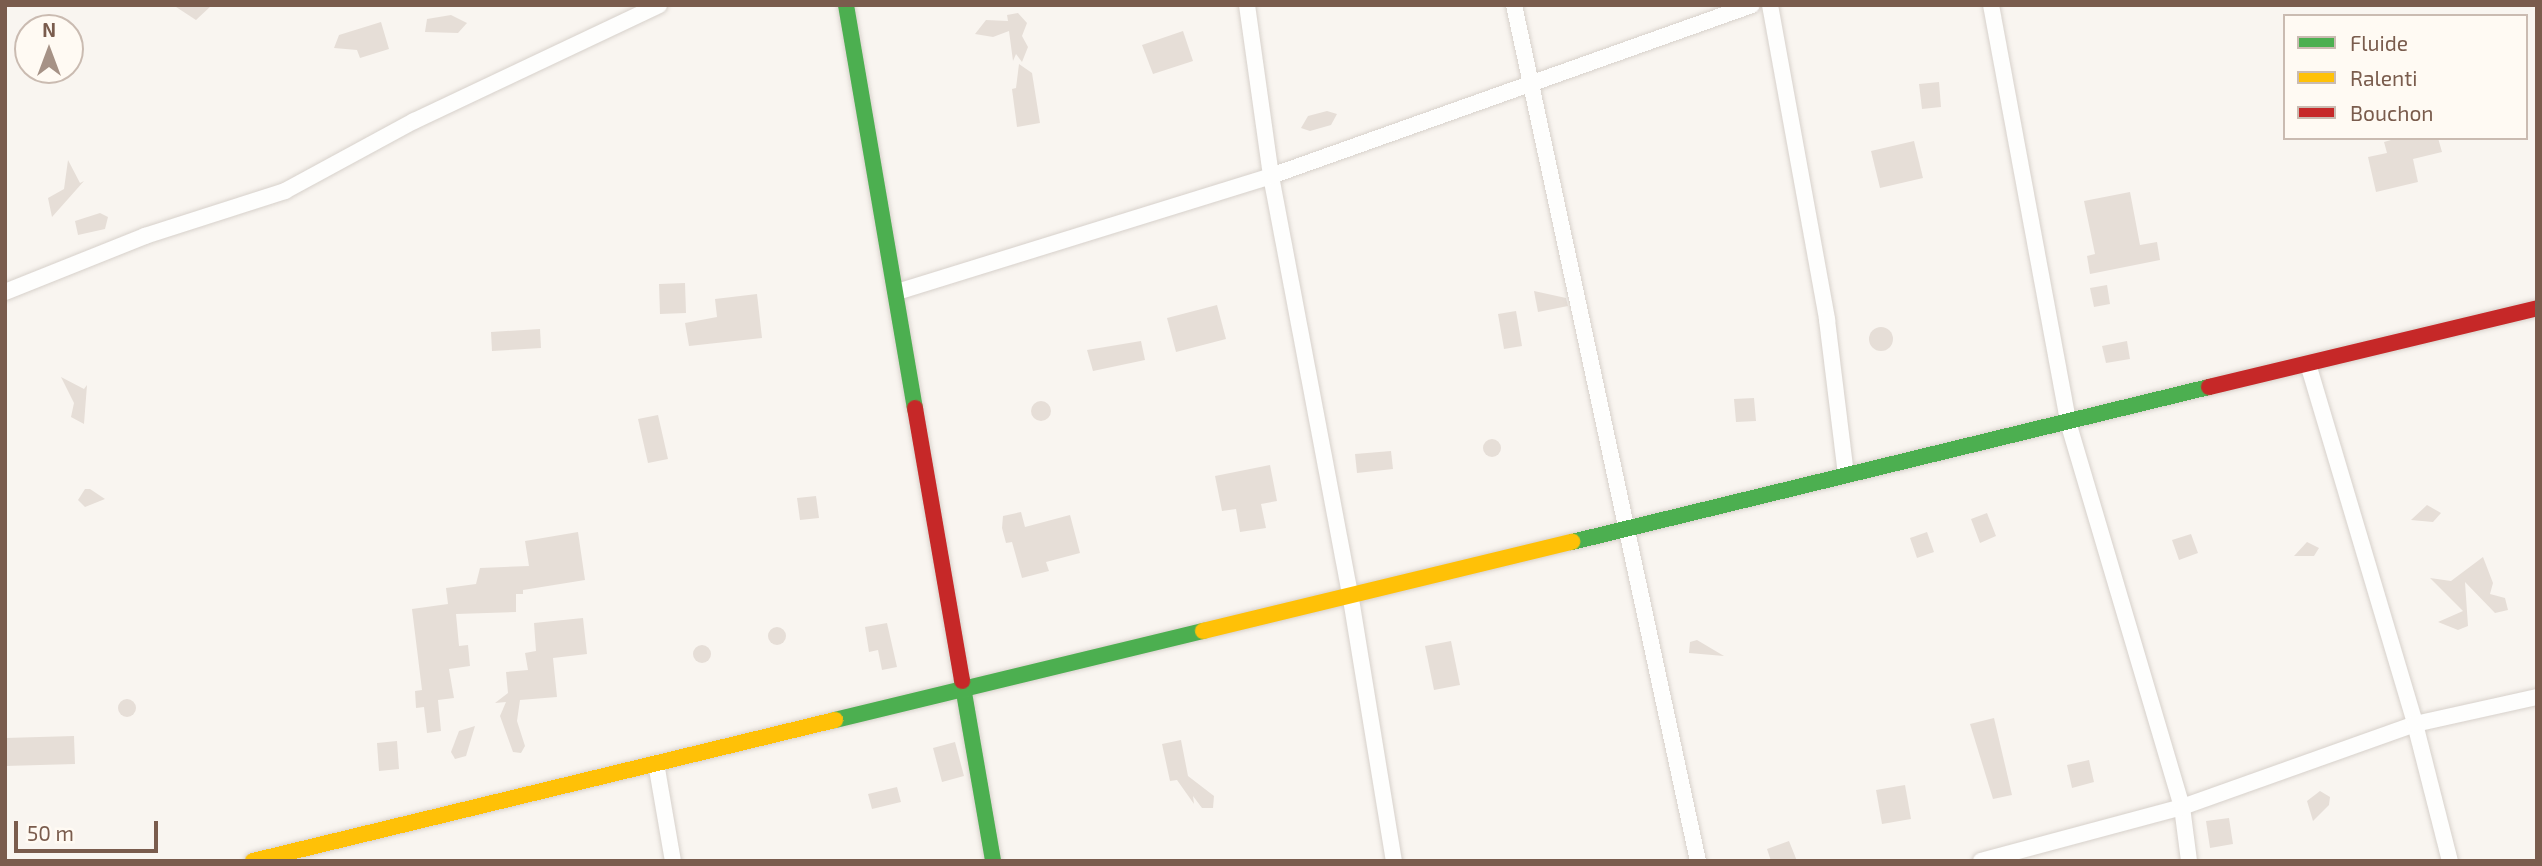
<!DOCTYPE html>
<html>
<head>
<meta charset="utf-8">
<style>
  body { margin:0 }
  #map { position:relative; width:2542px; height:866px; overflow:hidden; background:#f9f5f0; font-family:"Exo 2",sans-serif }
  div>[style] { position:absolute }
  .building>* { inset:0; background:#e6ded7 }
  .round { border-radius:50% }
  .roads { filter:drop-shadow(0 0 2px #d7d1cb) drop-shadow(0 0 2px #d7d1cb) }
  .street>* { height:16px; margin:-8px; padding:0 8px; transform-origin:8px; border-radius:8px; background:#fefefd }
  .fast>* { height:16px; margin:-8px; padding:0 8px; transform-origin:8px; border-radius:8px; background:#4caf50 }
  .slow>* { height:16px; margin:-8px; padding:0 8px; transform-origin:8px; border-radius:8px; background:#ffc107 }
  .jam>* { height:16px; margin:-8px; padding:0 8px; transform-origin:8px; border-radius:8px; background:#c62828 }
  span { translate:-50% -50%; white-space:nowrap; text-align:center; line-height:1.15; -webkit-text-stroke:5px #fffaf3; paint-order:stroke }
  .frame { position:absolute; inset:0; border:7px solid #7a5c4d; pointer-events:none }
  .legend { position:absolute; left:2283px; top:14px; width:245px; height:126px; box-sizing:border-box; background:#fffaf3; border:2px solid #cabbb1; margin:0; padding:9px 12px; list-style:none; font-size:21px; color:#7a5c4d }
  .legend li { display:flex; align-items:center; gap:14px; height:35px }
  .legend b { width:35px; border:2px solid #cabbb1 }
  .north { position:absolute; left:14px; top:14px; width:70px; height:70px; box-sizing:border-box; background:#fffaf3; border:2px solid #cabbb1; border-radius:50%; rotate:0deg; font-size:19px; font-weight:700; line-height:28px; text-align:center; color:#7a5c4d }
  .north::after { content:''; display:block; margin:auto; width:24px; height:32px; background:#a69286; clip-path:polygon(50% 0,100% 100%,50% 72%,0 100%) }
  .scale { position:absolute; left:14px; top:821px; width:144px; height:32px; box-sizing:border-box; border:4px solid #7a5c4d; border-top:0; padding-left:9px; font-size:21px; line-height:24px; white-space:nowrap; color:#7a5c4d; -webkit-text-stroke:5px #fffaf3; paint-order:stroke }
</style>
</head>
<body>
<div id="map">
  <div class="building">
    <i style="clip-path:polygon(173px 5px,212px 5px,196px 20px)"></i>
    <i style="clip-path:polygon(1018px 13px,1027px 23px,1022px 36px,1028px 47px,1022px 62px,1016px 54px,1013px 61px,1009px 31px,993px 37px,975px 34px,986px 20px,1008px 21px,1007px 15px)"></i>
    <i style="clip-path:polygon(451px 15px,467px 23px,458px 33px,425px 32px,427px 19px)"></i>
    <i style="clip-path:polygon(381px 22px,389px 49px,360px 58px,357px 50px,334px 48px,339px 35px)"></i>
    <i style="clip-path:polygon(1183px 31px,1193px 61px,1153px 74px,1142px 45px)"></i>
    <i style="clip-path:polygon(1019px 64px,1032px 73px,1040px 123px,1017px 127px,1012px 89px,1016px 88px)"></i>
    <i style="clip-path:polygon(1939px 82px,1941px 107px,1922px 109px,1919px 84px)"></i>
    <i style="clip-path:polygon(1327px 111px,1337px 114px,1331px 125px,1310px 131px,1301px 128px,1308px 116px)"></i>
    <i style="clip-path:polygon(2398px 138px,2438px 138px,2442px 152px,2413px 159px,2418px 182px,2376px 192px,2368px 157px,2387px 153px,2384px 142px)"></i>
    <i style="clip-path:polygon(1914px 141px,1923px 178px,1880px 188px,1871px 151px)"></i>
    <i style="clip-path:polygon(68px 160px,80px 183px,84px 181px,52px 217px,48px 198px,64px 189px)"></i>
    <i style="clip-path:polygon(2130px 192px,2140px 245px,2157px 242px,2160px 260px,2090px 274px,2087px 256px,2095px 254px,2084px 201px)"></i>
    <i style="clip-path:polygon(100px 213px,108px 217px,105px 229px,78px 235px,75px 221px)"></i>
    <i style="clip-path:polygon(685px 283px,686px 313px,660px 314px,659px 284px)"></i>
    <i style="clip-path:polygon(2107px 285px,2110px 304px,2094px 307px,2090px 288px)"></i>
    <i style="clip-path:polygon(1534px 291px,1566px 298px,1568px 306px,1538px 312px)"></i>
    <i style="clip-path:polygon(757px 294px,762px 338px,689px 346px,685px 323px,717px 317px,715px 299px)"></i>
    <i style="clip-path:polygon(1217px 305px,1226px 339px,1176px 352px,1167px 318px)"></i>
    <i style="clip-path:polygon(1516px 311px,1522px 346px,1504px 349px,1498px 314px)"></i>
    <i class="round" style="left:1869px;top:327px;width:24px;height:24px"></i>
    <i style="clip-path:polygon(540px 329px,541px 348px,492px 351px,491px 332px)"></i>
    <i style="clip-path:polygon(1141px 341px,1145px 360px,1093px 371px,1087px 350px)"></i>
    <i style="clip-path:polygon(2127px 341px,2130px 359px,2106px 363px,2102px 346px)"></i>
    <i style="clip-path:polygon(61px 377px,84px 389px,87px 385px,84px 424px,71px 417px,74px 403px)"></i>
    <i style="clip-path:polygon(1754px 398px,1756px 421px,1736px 422px,1734px 399px)"></i>
    <i class="round" style="left:1031px;top:401px;width:20px;height:20px"></i>
    <i style="clip-path:polygon(658px 415px,668px 459px,648px 463px,638px 419px)"></i>
    <i class="round" style="left:1483px;top:439px;width:18px;height:18px"></i>
    <i style="clip-path:polygon(1391px 451px,1393px 469px,1357px 473px,1355px 454px)"></i>
    <i style="clip-path:polygon(1270px 465px,1277px 501px,1261px 504px,1266px 528px,1240px 532px,1236px 509px,1222px 511px,1215px 476px)"></i>
    <i style="clip-path:polygon(85px 489px,90px 489px,105px 499px,85px 507px,78px 500px)"></i>
    <i style="clip-path:polygon(816px 496px,819px 518px,800px 520px,797px 498px)"></i>
    <i style="clip-path:polygon(2427px 505px,2441px 513px,2433px 522px,2411px 520px)"></i>
    <i style="clip-path:polygon(1021px 512px,1025px 527px,1070px 515px,1080px 553px,1046px 562px,1049px 571px,1022px 578px,1012px 542px,1006px 543px,1002px 528px,1003px 516px)"></i>
    <i style="clip-path:polygon(1987px 513px,1996px 536px,1980px 543px,1971px 519px)"></i>
    <i style="clip-path:polygon(578px 532px,585px 580px,523px 590px,523px 594px,516px 594px,516px 612px,456px 614px,459px 646px,468px 645px,470px 666px,449px 669px,454px 698px,438px 700px,441px 731px,427px 733px,424px 707px,416px 708px,415px 691px,422px 690px,412px 609px,448px 604px,446px 588px,476px 584px,480px 568px,529px 566px,525px 541px)"></i>
    <i style="clip-path:polygon(1927px 532px,1934px 552px,1917px 558px,1910px 538px)"></i>
    <i style="clip-path:polygon(2191px 534px,2198px 553px,2179px 560px,2172px 540px)"></i>
    <i style="clip-path:polygon(2307px 542px,2319px 548px,2314px 556px,2294px 556px)"></i>
    <i style="clip-path:polygon(2483px 557px,2493px 583px,2490px 594px,2505px 598px,2508px 610px,2495px 613px,2465px 582px,2468px 626px,2458px 630px,2438px 622px,2463px 611px,2430px 578px,2451px 581px)"></i>
    <i style="clip-path:polygon(583px 618px,587px 654px,553px 658px,557px 697px,520px 700px,517px 721px,525px 746px,521px 753px,513px 752px,500px 716px,506px 702px,495px 703px,508px 693px,506px 672px,528px 670px,525px 653px,536px 651px,534px 623px)"></i>
    <i style="clip-path:polygon(887px 623px,897px 667px,882px 670px,878px 650px,869px 652px,865px 627px)"></i>
    <i class="round" style="left:768px;top:627px;width:18px;height:18px"></i>
    <i style="clip-path:polygon(1697px 640px,1724px 656px,1689px 653px,1690px 642px)"></i>
    <i style="clip-path:polygon(1451px 641px,1460px 685px,1434px 690px,1425px 646px)"></i>
    <i class="round" style="left:693px;top:645px;width:18px;height:18px"></i>
    <i class="round" style="left:118px;top:699px;width:18px;height:18px"></i>
    <i style="clip-path:polygon(1994px 718px,2012px 795px,1993px 799px,1970px 724px)"></i>
    <i style="clip-path:polygon(475px 726px,466px 756px,455px 759px,451px 752px,459px 731px)"></i>
    <i style="clip-path:polygon(74px 736px,75px 764px,5px 766px,5px 738px)"></i>
    <i style="clip-path:polygon(1181px 740px,1188px 776px,1214px 796px,1213px 808px,1202px 808px,1193px 796px,1194px 804px,1177px 780px,1170px 781px,1162px 744px)"></i>
    <i style="clip-path:polygon(397px 741px,399px 769px,379px 771px,377px 743px)"></i>
    <i style="clip-path:polygon(955px 742px,964px 776px,942px 782px,933px 748px)"></i>
    <i style="clip-path:polygon(2089px 760px,2094px 782px,2072px 788px,2067px 765px)"></i>
    <i style="clip-path:polygon(1905px 785px,1911px 819px,1882px 824px,1876px 790px)"></i>
    <i style="clip-path:polygon(897px 787px,901px 802px,872px 809px,868px 794px)"></i>
    <i style="clip-path:polygon(2320px 791px,2330px 797px,2329px 805px,2313px 821px,2307px 801px)"></i>
    <i style="clip-path:polygon(2229px 818px,2233px 844px,2210px 848px,2206px 821px)"></i>
    <i style="clip-path:polygon(1789px 841px,1797px 861px,1771px 861px,1767px 849px)"></i>
  </div>
  <div class="roads">
    <div class="street">
      <i style="left:1247px;top:5px;width:173px;rotate:82deg"></i>
      <i style="left:1271px;top:176px;width:424px;rotate:79.3deg"></i>
      <i style="left:1350px;top:593px;width:272px;rotate:80.7deg"></i>
      <i style="left:1514px;top:5px;width:876px;rotate:77.87deg"></i>
      <i style="left:1770px;top:5px;width:320px;rotate:79.7deg"></i>
      <i style="left:1827px;top:320px;width:156px;rotate:83deg"></i>
      <i style="left:1991px;top:5px;width:424px;rotate:79.5deg"></i>
      <i style="left:2068px;top:422px;width:402px;rotate:73.5deg"></i>
      <i style="left:2182px;top:807px;width:54px;rotate:82.6deg"></i>
      <i style="left:5px;top:292px;width:151px;rotate:-21.8deg"></i>
      <i style="left:145px;top:236px;width:147px;rotate:-17.8deg"></i>
      <i style="left:285px;top:191px;width:147px;rotate:-28.5deg"></i>
      <i style="left:414px;top:121px;width:271px;rotate:-25.3deg"></i>
      <i style="left:897px;top:292px;width:392px;rotate:-17.2deg"></i>
      <i style="left:1271px;top:176px;width:510px;rotate:-19.57deg"></i>
      <i style="left:2308px;top:364px;width:376px;rotate:73.4deg"></i>
      <i style="left:2415px;top:724px;width:141px;rotate:75.7deg"></i>
      <i style="left:656px;top:763px;width:99px;rotate:80.2deg"></i>
      <i style="left:1981px;top:861px;width:208px;rotate:-15deg"></i>
      <i style="left:2182px;top:807px;width:247px;rotate:-19.6deg"></i>
      <i style="left:2415px;top:724px;width:125px;rotate:-12.5deg"></i>
    </div>
    <div class="fast">
      <i style="left:846px;top:5px;width:409px;rotate:80.3deg"></i>
      <i style="left:1572px;top:542px;width:656px;rotate:-13.68deg"></i>
      <i style="left:962px;top:681px;width:183px;rotate:80.2deg"></i>
      <i style="left:835px;top:720px;width:379px;rotate:-13.6deg"></i>
    </div>
    <div class="slow">
      <i style="left:1203px;top:631px;width:380px;rotate:-13.6deg"></i>
      <i style="left:253px;top:861px;width:599px;rotate:-13.62deg"></i>
    </div>
    <div class="jam">
      <i style="left:2209px;top:387px;width:337px;rotate:-13.5deg"></i>
      <i style="left:915px;top:408px;width:277px;rotate:80.2deg"></i>
    </div>
  </div>
  <div class="frame"></div>
  <ul class="legend">
  <li><b style="height:9px;background:#4caf50"></b>Fluide</li>
  <li><b style="height:9px;background:#ffc107"></b>Ralenti</li>
  <li><b style="height:9px;background:#c62828"></b>Bouchon</li>
  </ul>
  <div class="north">N</div>
  <div class="scale">50 m</div>
</div>
</body>
</html>
